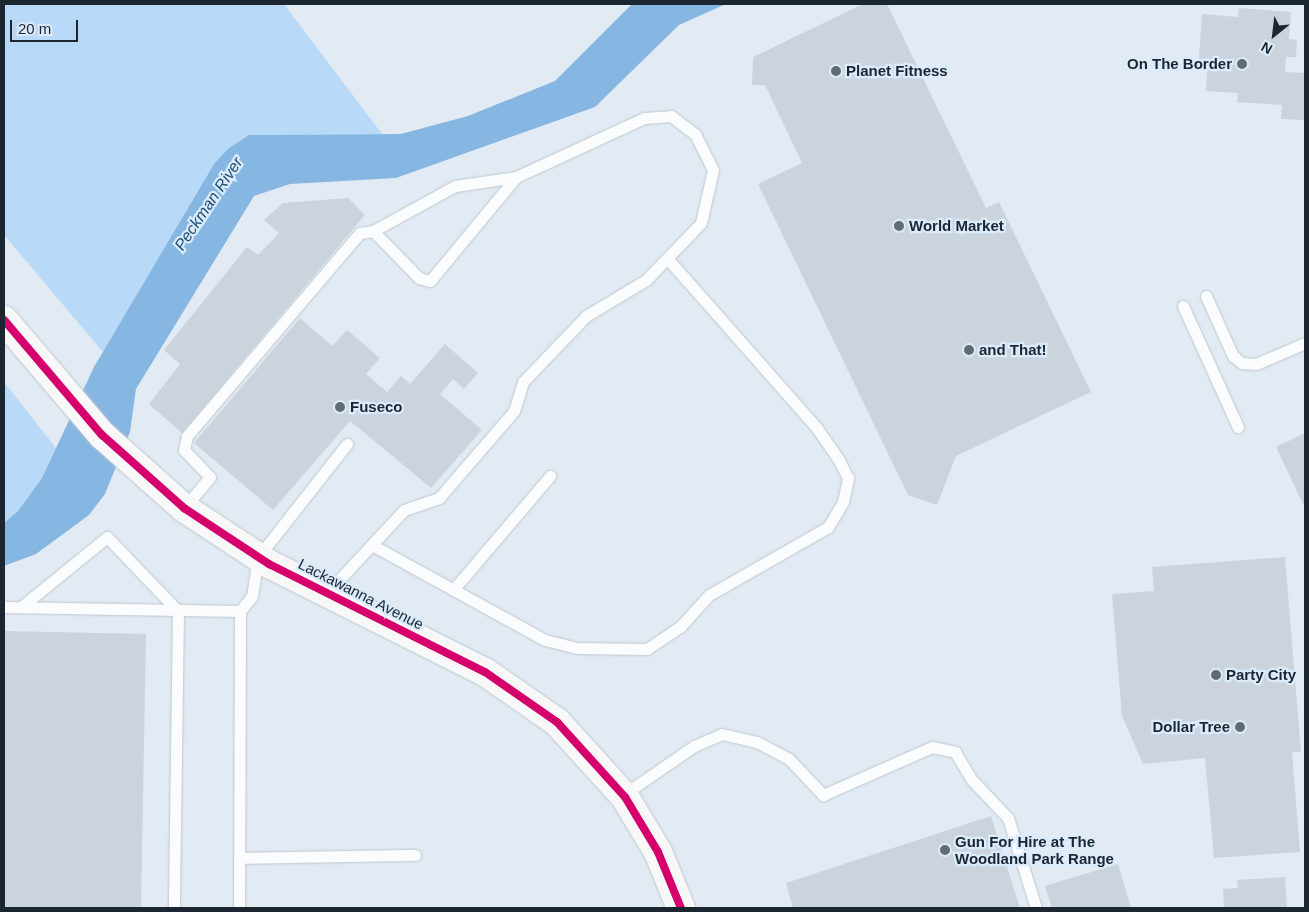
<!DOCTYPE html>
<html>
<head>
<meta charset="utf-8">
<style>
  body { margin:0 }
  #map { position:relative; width:1309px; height:912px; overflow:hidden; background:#e2ebf3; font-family:Arial,sans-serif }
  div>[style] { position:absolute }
  .green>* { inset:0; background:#b8d9f7 }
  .water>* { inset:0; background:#86b6e2 }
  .building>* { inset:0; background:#cbd4dd }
  .roads { filter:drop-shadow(0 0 1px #bec7cf) drop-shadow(0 0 1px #bec7cf) }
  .lane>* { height:11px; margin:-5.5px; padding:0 5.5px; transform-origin:5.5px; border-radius:5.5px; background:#fbfcfd }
  .secondary>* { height:28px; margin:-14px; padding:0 14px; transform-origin:14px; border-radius:14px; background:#f8f8f9 }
  .cycleway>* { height:8px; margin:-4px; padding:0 4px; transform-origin:4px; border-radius:4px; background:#d6006c }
  .dots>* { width:14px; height:14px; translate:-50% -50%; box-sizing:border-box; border:2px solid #daebfb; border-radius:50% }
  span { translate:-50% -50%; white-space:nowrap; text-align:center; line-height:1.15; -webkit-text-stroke:4.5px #daebfb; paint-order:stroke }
  .poi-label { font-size:15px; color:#1c2630; font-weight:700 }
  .right { translate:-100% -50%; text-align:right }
  .left { translate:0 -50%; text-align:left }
  .street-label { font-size:15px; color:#1c2630 }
  .water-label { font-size:16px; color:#1e4c74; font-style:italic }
  .frame { position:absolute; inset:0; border:5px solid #1c2630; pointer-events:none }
  .north { position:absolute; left:1249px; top:10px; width:50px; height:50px; -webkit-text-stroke:4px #daebfb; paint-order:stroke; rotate:209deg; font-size:14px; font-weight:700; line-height:20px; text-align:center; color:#1c2630 }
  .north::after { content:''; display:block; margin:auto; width:18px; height:22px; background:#1c2630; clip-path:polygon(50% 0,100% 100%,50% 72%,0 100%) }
  .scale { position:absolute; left:10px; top:20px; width:68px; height:22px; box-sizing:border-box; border:2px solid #1c2630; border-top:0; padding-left:6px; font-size:15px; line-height:18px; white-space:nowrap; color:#1c2630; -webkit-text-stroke:4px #daebfb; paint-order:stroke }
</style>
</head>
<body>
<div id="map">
  <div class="green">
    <i style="clip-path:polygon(4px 4px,284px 4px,382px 134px,249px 135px,214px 164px,103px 352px,4px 235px)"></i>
    <i style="clip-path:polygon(4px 382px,56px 448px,42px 478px,18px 511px,4px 523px)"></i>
  </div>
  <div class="water">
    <i style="clip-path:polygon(632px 4px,726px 4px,679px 25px,595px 107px,396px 178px,290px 184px,254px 196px,136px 389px,130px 432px,105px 494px,89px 515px,36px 554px,4px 566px,4px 523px,18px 511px,42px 478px,94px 367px,214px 164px,229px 148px,249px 135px,401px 134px,468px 116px,555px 81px)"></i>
  </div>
  <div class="building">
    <i style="clip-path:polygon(863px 4px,887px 4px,986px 208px,999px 202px,1091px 392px,956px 456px,937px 505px,908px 495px,758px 184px,802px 163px,765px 85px,752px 85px,753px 57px)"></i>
    <i style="clip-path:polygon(1239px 8px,1291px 12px,1289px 39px,1297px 40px,1296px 57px,1286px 57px,1285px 72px,1305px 73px,1304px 120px,1281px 119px,1282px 105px,1237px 102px,1238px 93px,1206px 91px,1207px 70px,1198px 70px,1202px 14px,1238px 17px)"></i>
    <i style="clip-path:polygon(348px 198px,365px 215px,182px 433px,149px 404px,180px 364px,164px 350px,247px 247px,258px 255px,279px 233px,264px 220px,283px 203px)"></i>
    <i style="clip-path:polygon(300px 318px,332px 346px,347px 330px,380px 358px,366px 374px,387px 392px,401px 376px,410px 384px,445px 344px,478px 373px,464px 389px,453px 379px,440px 394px,482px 430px,431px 488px,350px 421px,273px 510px,194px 443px)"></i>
    <i style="clip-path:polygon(1305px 433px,1305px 508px,1276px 447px)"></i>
    <i style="clip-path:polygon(1285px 557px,1301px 752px,1292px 752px,1300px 852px,1214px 858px,1205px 758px,1143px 764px,1122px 716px,1112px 594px,1154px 591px,1152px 567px)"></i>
    <i style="clip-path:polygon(4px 631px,146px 634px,141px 908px,4px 908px)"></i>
    <i style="clip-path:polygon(991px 816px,1020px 908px,793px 908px,786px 883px)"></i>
    <i style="clip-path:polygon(1118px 864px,1131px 908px,1052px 908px,1045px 886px)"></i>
    <i style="clip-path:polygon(1285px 877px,1287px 908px,1224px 908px,1223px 889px,1238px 888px,1237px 880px)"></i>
  </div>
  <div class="roads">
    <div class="lane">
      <i style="left:373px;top:231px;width:66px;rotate:45.6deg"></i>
      <i style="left:419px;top:278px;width:11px;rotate:15deg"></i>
      <i style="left:430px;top:281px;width:135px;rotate:-50.4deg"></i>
      <i style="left:1206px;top:296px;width:66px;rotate:65.8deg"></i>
      <i style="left:1233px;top:356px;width:11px;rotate:38deg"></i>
      <i style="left:1242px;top:363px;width:14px;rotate:4deg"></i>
      <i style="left:1256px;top:364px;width:53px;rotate:-23.2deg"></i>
      <i style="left:1183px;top:306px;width:133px;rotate:65.6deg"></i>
      <i style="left:184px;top:508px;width:40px;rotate:-50deg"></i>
      <i style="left:210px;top:477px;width:37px;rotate:-134deg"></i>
      <i style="left:184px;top:450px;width:14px;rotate:-78deg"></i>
      <i style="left:187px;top:436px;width:267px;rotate:-49.6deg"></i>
      <i style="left:360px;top:233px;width:13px;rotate:-9deg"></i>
      <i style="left:373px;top:231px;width:94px;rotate:-28.8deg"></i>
      <i style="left:455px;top:186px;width:62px;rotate:-8.4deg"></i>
      <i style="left:516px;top:177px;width:141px;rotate:-24.7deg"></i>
      <i style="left:644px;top:118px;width:27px;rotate:-4deg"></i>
      <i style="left:671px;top:116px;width:30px;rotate:37deg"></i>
      <i style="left:695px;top:134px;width:40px;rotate:63.4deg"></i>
      <i style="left:713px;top:170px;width:54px;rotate:102.8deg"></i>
      <i style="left:701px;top:223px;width:79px;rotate:134deg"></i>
      <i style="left:646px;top:280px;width:70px;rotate:149deg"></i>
      <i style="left:586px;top:316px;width:91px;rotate:133.7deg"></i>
      <i style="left:523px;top:382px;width:30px;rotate:107deg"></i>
      <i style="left:514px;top:411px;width:115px;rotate:130.8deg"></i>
      <i style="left:439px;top:498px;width:37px;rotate:161deg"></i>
      <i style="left:404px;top:510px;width:113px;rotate:132.9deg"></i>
      <i style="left:372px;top:545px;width:197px;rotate:28.8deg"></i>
      <i style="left:545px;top:640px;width:34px;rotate:14deg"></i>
      <i style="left:578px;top:648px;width:69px;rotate:0.8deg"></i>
      <i style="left:647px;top:649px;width:40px;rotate:-34deg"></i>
      <i style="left:680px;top:627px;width:43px;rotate:-47.8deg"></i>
      <i style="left:709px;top:595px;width:137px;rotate:-29.7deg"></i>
      <i style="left:828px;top:527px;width:29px;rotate:-59deg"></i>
      <i style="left:843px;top:502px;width:25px;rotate:-78deg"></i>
      <i style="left:848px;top:478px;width:20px;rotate:-117deg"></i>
      <i style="left:839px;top:460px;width:40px;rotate:-124.9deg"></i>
      <i style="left:816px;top:427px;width:224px;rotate:-131.4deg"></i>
      <i style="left:453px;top:590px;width:150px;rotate:-49.6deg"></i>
      <i style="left:4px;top:607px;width:236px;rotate:1deg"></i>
      <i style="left:240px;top:611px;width:19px;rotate:-51deg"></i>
      <i style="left:252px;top:596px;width:39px;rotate:-81deg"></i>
      <i style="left:258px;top:557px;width:144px;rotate:-51.8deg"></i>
      <i style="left:21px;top:607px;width:111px;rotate:-39.1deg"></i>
      <i style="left:107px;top:537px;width:103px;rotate:46.2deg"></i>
      <i style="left:178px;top:611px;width:297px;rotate:90.8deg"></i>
      <i style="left:623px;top:795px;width:86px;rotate:-34.6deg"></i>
      <i style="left:694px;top:746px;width:30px;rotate:-23deg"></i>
      <i style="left:722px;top:734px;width:36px;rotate:13deg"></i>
      <i style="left:757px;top:742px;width:36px;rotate:28deg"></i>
      <i style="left:789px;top:759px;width:50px;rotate:46.6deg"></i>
      <i style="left:823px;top:795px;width:119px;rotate:-23.8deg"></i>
      <i style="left:932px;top:747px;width:24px;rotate:12deg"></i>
      <i style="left:955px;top:752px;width:33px;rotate:59deg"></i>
      <i style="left:972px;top:780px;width:52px;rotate:46.5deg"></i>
      <i style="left:1008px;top:818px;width:94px;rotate:72.7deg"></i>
      <i style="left:239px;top:858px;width:176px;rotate:-1deg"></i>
      <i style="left:239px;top:908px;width:297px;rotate:-89.8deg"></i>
    </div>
    <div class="secondary">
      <i style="left:4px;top:320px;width:151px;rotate:49.6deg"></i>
      <i style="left:102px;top:435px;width:110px;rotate:41.7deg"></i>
      <i style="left:184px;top:508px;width:102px;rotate:33.4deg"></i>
      <i style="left:269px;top:564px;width:241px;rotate:26.6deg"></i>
      <i style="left:485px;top:672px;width:88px;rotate:34.8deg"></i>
      <i style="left:557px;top:722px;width:101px;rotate:47.8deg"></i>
      <i style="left:625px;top:797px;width:64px;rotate:59deg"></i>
      <i style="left:658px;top:852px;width:61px;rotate:67.7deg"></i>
    </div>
  </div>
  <div class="cycleway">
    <i style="left:4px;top:320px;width:151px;rotate:49.6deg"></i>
    <i style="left:102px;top:435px;width:110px;rotate:41.7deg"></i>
    <i style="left:184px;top:508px;width:102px;rotate:33.4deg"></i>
    <i style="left:269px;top:564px;width:241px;rotate:26.6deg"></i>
    <i style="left:485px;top:672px;width:88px;rotate:34.8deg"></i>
    <i style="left:557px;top:722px;width:101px;rotate:47.8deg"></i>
    <i style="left:625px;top:797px;width:64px;rotate:59deg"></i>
    <i style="left:658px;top:852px;width:61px;rotate:67.7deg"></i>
  </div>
  <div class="dots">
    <i style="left:1242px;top:64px;background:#616b74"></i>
    <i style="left:836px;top:71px;background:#616b74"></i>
    <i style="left:899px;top:226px;background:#616b74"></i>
    <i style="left:969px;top:350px;background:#616b74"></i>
    <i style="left:340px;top:407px;background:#616b74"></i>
    <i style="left:1216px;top:675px;background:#616b74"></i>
    <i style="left:1240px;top:727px;background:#616b74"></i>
    <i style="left:945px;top:850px;background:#616b74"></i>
  </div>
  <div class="poi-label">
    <span class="right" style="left:1232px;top:64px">On The Border</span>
    <span class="left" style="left:846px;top:71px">Planet Fitness</span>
    <span class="left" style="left:909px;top:226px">World Market</span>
    <span class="left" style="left:979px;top:350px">and That!</span>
    <span class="left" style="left:350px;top:407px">Fuseco</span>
    <span class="left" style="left:1226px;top:675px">Party City</span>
    <span class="right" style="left:1230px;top:727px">Dollar Tree</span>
    <span class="left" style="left:955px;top:850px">Gun For Hire at The<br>Woodland Park Range</span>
  </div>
  <div class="street-label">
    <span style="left:361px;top:594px;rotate:27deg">Lackawanna Avenue</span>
  </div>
  <div class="water-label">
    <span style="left:209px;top:204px;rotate:-56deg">Peckman River</span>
  </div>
  <div class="frame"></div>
  <div class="north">N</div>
  <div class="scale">20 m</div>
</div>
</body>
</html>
